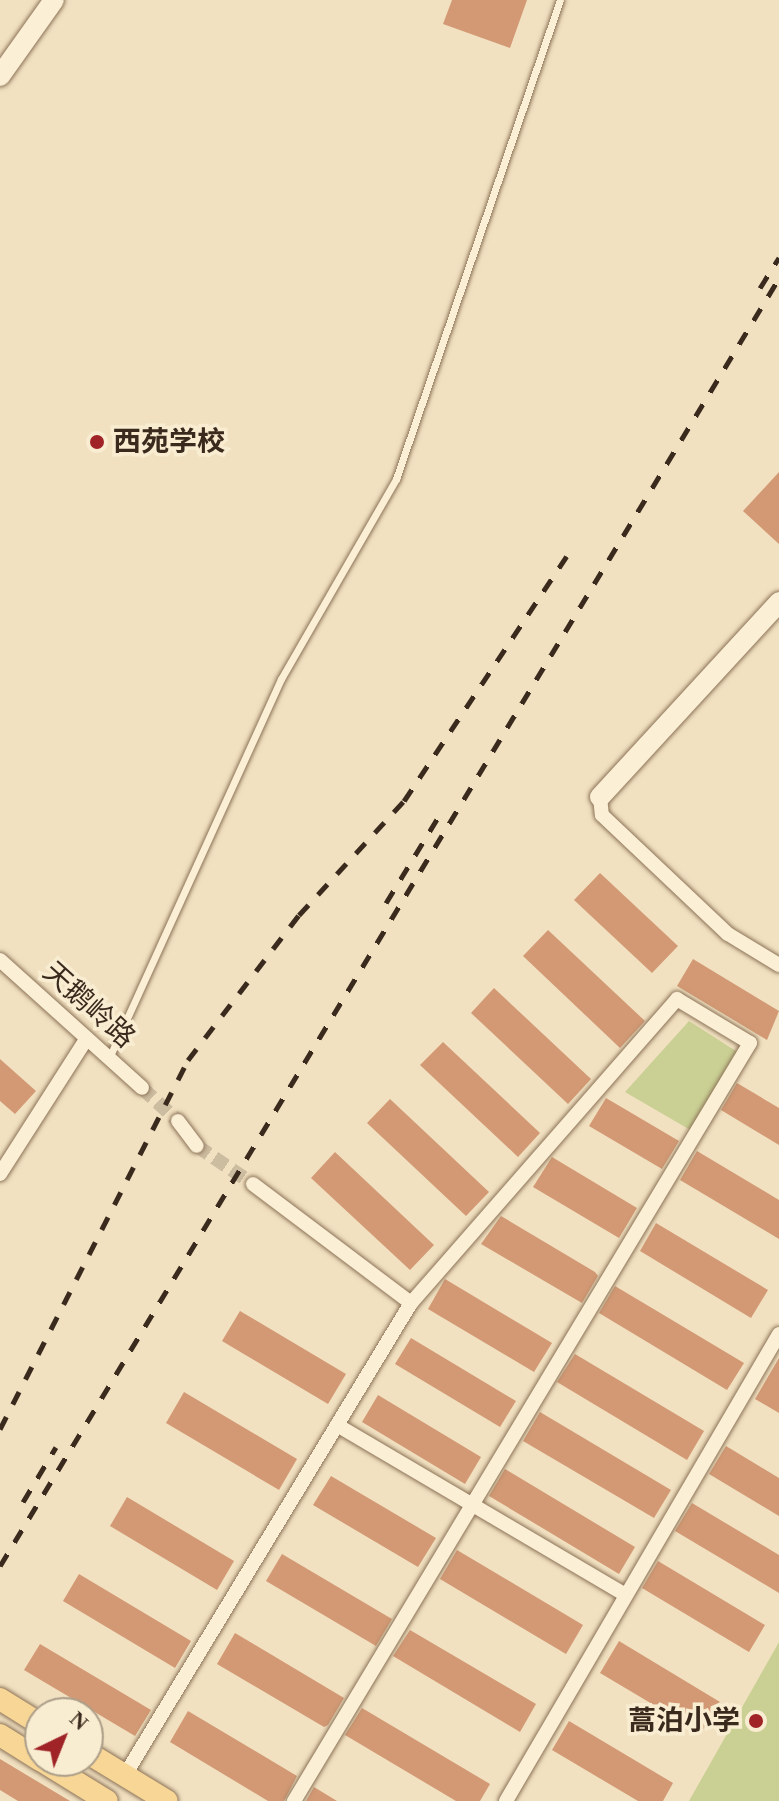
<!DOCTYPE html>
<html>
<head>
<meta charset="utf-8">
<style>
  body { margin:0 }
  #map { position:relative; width:779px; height:1801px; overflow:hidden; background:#f1e1c1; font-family:"Times New Roman","Noto Sans SC",serif }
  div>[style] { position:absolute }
  .green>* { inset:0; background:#cad094 }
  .building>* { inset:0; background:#d29974 }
  .street-tunnel>* { height:14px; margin-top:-7px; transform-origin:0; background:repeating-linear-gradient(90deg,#ccbca0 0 14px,transparent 0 21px) }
  .roads { filter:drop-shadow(0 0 2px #8c7257) drop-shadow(0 0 2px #8c7257) }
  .lane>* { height:7px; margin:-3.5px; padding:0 3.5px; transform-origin:3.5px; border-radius:3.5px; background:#fbefd5 }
  .street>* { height:14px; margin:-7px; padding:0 7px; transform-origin:7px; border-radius:7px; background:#fbefd5 }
  .secondary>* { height:20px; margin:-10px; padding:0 10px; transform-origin:10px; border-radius:10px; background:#fbefd5 }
  .primary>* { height:22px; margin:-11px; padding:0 11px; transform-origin:11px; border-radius:11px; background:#f7d696 }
  .rail>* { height:5px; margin-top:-2.5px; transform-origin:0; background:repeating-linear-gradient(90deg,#3a2a1d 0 14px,transparent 0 28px) }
  .dots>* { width:22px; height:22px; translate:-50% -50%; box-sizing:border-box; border:4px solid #f8ecd1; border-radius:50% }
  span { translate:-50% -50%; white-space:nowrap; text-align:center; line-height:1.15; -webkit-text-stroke:7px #f8ecd1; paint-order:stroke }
  .poi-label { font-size:28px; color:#3a2a1d; font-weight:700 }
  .left { translate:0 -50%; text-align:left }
  .right { translate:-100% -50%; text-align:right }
  .street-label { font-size:28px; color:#3a2a1d }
  .north { position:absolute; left:24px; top:1697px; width:80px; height:80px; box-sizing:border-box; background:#f8ecd1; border:2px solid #ac9e89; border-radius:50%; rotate:43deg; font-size:22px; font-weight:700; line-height:32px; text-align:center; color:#3a2a1d }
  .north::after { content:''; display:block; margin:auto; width:28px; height:36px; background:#9f2327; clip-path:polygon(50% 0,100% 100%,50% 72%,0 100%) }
</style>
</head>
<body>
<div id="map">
  <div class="green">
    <i style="clip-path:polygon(689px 1021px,739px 1053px,692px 1131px,625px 1092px)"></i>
    <i style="clip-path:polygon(779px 1642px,779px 1801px,689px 1801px)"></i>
  </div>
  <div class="building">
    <i style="clip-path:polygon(452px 0,527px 0,510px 48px,443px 24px)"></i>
    <i style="clip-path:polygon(779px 472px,779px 544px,743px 511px)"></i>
    <i style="clip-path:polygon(600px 873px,678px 946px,652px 973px,574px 900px)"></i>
    <i style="clip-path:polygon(548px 930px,645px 1021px,620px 1048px,523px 956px)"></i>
    <i style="clip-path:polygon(693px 959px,779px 1011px,767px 1040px,677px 986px)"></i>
    <i style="clip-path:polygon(494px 988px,591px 1079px,568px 1104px,471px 1013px)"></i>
    <i style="clip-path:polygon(443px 1042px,540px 1133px,518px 1157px,420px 1065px)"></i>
    <i style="clip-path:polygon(0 1059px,36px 1091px,15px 1114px,0 1101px)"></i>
    <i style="clip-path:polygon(737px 1083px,779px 1108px,779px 1145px,721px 1110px)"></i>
    <i style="clip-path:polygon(606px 1098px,679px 1141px,662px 1169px,589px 1126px)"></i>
    <i style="clip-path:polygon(390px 1099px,489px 1192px,466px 1216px,367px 1123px)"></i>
    <i style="clip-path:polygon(697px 1151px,779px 1200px,779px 1239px,680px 1180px)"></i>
    <i style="clip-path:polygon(335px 1152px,434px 1245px,410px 1270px,311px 1178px)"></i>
    <i style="clip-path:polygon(552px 1157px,637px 1208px,619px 1238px,533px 1187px)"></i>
    <i style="clip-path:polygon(501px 1216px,595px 1272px,598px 1276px,582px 1303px,481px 1244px)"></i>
    <i style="clip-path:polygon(656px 1223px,768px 1290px,751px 1318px,640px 1251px)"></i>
    <i style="clip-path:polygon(445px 1279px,552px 1343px,534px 1372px,428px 1309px)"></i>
    <i style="clip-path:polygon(615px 1286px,744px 1363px,727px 1390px,599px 1313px)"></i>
    <i style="clip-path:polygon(240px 1311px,346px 1374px,328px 1404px,222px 1341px)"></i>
    <i style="clip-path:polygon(411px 1338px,516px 1401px,500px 1427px,395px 1364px)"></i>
    <i style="clip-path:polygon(575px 1354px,704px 1431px,687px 1460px,557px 1382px)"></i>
    <i style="clip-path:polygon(779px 1358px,779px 1413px,755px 1399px)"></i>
    <i style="clip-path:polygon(184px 1392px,297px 1459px,279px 1490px,166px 1423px)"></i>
    <i style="clip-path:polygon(378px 1395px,481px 1457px,465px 1484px,362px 1422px)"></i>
    <i style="clip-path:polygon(540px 1412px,671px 1490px,654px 1518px,523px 1441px)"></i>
    <i style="clip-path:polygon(726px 1446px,779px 1478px,779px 1516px,709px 1474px)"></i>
    <i style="clip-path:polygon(505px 1469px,635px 1547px,619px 1574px,489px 1496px)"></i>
    <i style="clip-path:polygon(331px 1476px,436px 1538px,418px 1567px,313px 1505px)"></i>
    <i style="clip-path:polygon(127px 1497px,234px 1561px,217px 1590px,110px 1526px)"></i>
    <i style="clip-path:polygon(692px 1503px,779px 1555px,779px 1593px,675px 1531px)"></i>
    <i style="clip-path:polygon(457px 1550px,583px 1625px,566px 1654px,440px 1579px)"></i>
    <i style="clip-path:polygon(282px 1554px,392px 1619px,376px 1646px,266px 1581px)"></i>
    <i style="clip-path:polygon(658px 1561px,765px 1625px,749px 1652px,642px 1588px)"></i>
    <i style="clip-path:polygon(79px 1574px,191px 1641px,175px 1668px,63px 1601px)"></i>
    <i style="clip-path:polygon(410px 1630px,536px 1704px,520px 1732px,393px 1656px)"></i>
    <i style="clip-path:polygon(235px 1633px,344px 1698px,328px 1725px,324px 1727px,217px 1664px)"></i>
    <i style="clip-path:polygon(619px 1641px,720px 1702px,701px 1733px,600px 1673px)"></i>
    <i style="clip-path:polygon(40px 1644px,151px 1710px,135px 1736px,24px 1670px)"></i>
    <i style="clip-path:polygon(362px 1708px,490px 1784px,480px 1801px,456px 1801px,345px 1735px)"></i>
    <i style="clip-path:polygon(188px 1711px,297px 1776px,284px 1801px,268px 1801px,170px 1742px)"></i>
    <i style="clip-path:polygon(569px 1721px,673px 1783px,663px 1801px,638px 1801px,552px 1750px)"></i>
    <i style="clip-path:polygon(0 1759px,70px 1801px,18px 1801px,0 1790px)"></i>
    <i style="clip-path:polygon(314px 1787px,337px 1801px,306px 1801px)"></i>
  </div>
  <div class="street-tunnel">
    <i style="left:142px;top:1088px;width:49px;rotate:42.5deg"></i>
    <i style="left:197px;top:1146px;width:68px;rotate:34.2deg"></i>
  </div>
  <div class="roads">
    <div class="lane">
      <i style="left:109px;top:1058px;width:416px;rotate:-65.6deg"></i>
      <i style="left:281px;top:679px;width:231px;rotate:-60.1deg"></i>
      <i style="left:396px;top:479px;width:506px;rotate:-71.1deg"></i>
    </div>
    <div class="street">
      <i style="left:600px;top:797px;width:18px;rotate:84deg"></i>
      <i style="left:602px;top:815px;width:173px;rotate:43.4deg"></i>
      <i style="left:728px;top:934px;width:60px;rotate:31.3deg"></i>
      <i style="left:0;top:960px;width:191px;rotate:42deg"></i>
      <i style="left:178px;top:1121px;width:31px;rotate:53deg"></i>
      <i style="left:0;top:1174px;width:161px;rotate:-57.4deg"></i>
      <i style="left:253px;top:1184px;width:198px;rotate:37deg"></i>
      <i style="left:337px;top:1425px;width:335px;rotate:30.5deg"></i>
      <i style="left:125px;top:1775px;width:552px;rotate:-58.79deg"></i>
      <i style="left:411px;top:1303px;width:404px;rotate:-48.8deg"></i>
      <i style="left:677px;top:999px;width:85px;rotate:31.1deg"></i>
      <i style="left:750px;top:1043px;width:885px;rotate:121.03deg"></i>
      <i style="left:506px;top:1801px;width:541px;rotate:-59.69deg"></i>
    </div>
    <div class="secondary">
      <i style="left:0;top:76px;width:93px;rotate:-54.6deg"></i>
      <i style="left:600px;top:797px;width:265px;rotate:-47.4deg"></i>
    </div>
    <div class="primary">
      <i style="left:0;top:1699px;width:47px;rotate:32deg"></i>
      <i style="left:0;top:1735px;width:47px;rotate:32deg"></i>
      <i style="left:88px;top:1753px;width:92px;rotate:31.3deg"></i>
      <i style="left:42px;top:1761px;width:76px;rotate:31.6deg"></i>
    </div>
  </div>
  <div class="rail">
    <i style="left:760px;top:288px;width:36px;rotate:-58deg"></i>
    <i style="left:386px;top:903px;width:108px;rotate:-58.7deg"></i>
    <i style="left:0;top:1429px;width:414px;rotate:-63deg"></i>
    <i style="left:188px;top:1060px;width:183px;rotate:-52.6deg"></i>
    <i style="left:299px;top:915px;width:155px;rotate:-47.4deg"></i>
    <i style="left:404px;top:801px;width:294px;rotate:-56.4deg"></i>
    <i style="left:23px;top:1502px;width:64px;rotate:-59deg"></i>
    <i style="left:0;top:1566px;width:1505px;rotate:-58.83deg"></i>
  </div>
  <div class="dots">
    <i style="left:97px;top:442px;background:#9f2327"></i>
    <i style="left:756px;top:1721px;background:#9f2327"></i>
  </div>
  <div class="poi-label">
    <span class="left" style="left:113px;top:442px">西苑学校</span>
    <span class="right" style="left:740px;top:1721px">蒿泊小学</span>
  </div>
  <div class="street-label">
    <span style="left:89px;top:1005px;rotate:42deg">天鹅岭路</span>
  </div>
  <div class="north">N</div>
</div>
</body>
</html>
